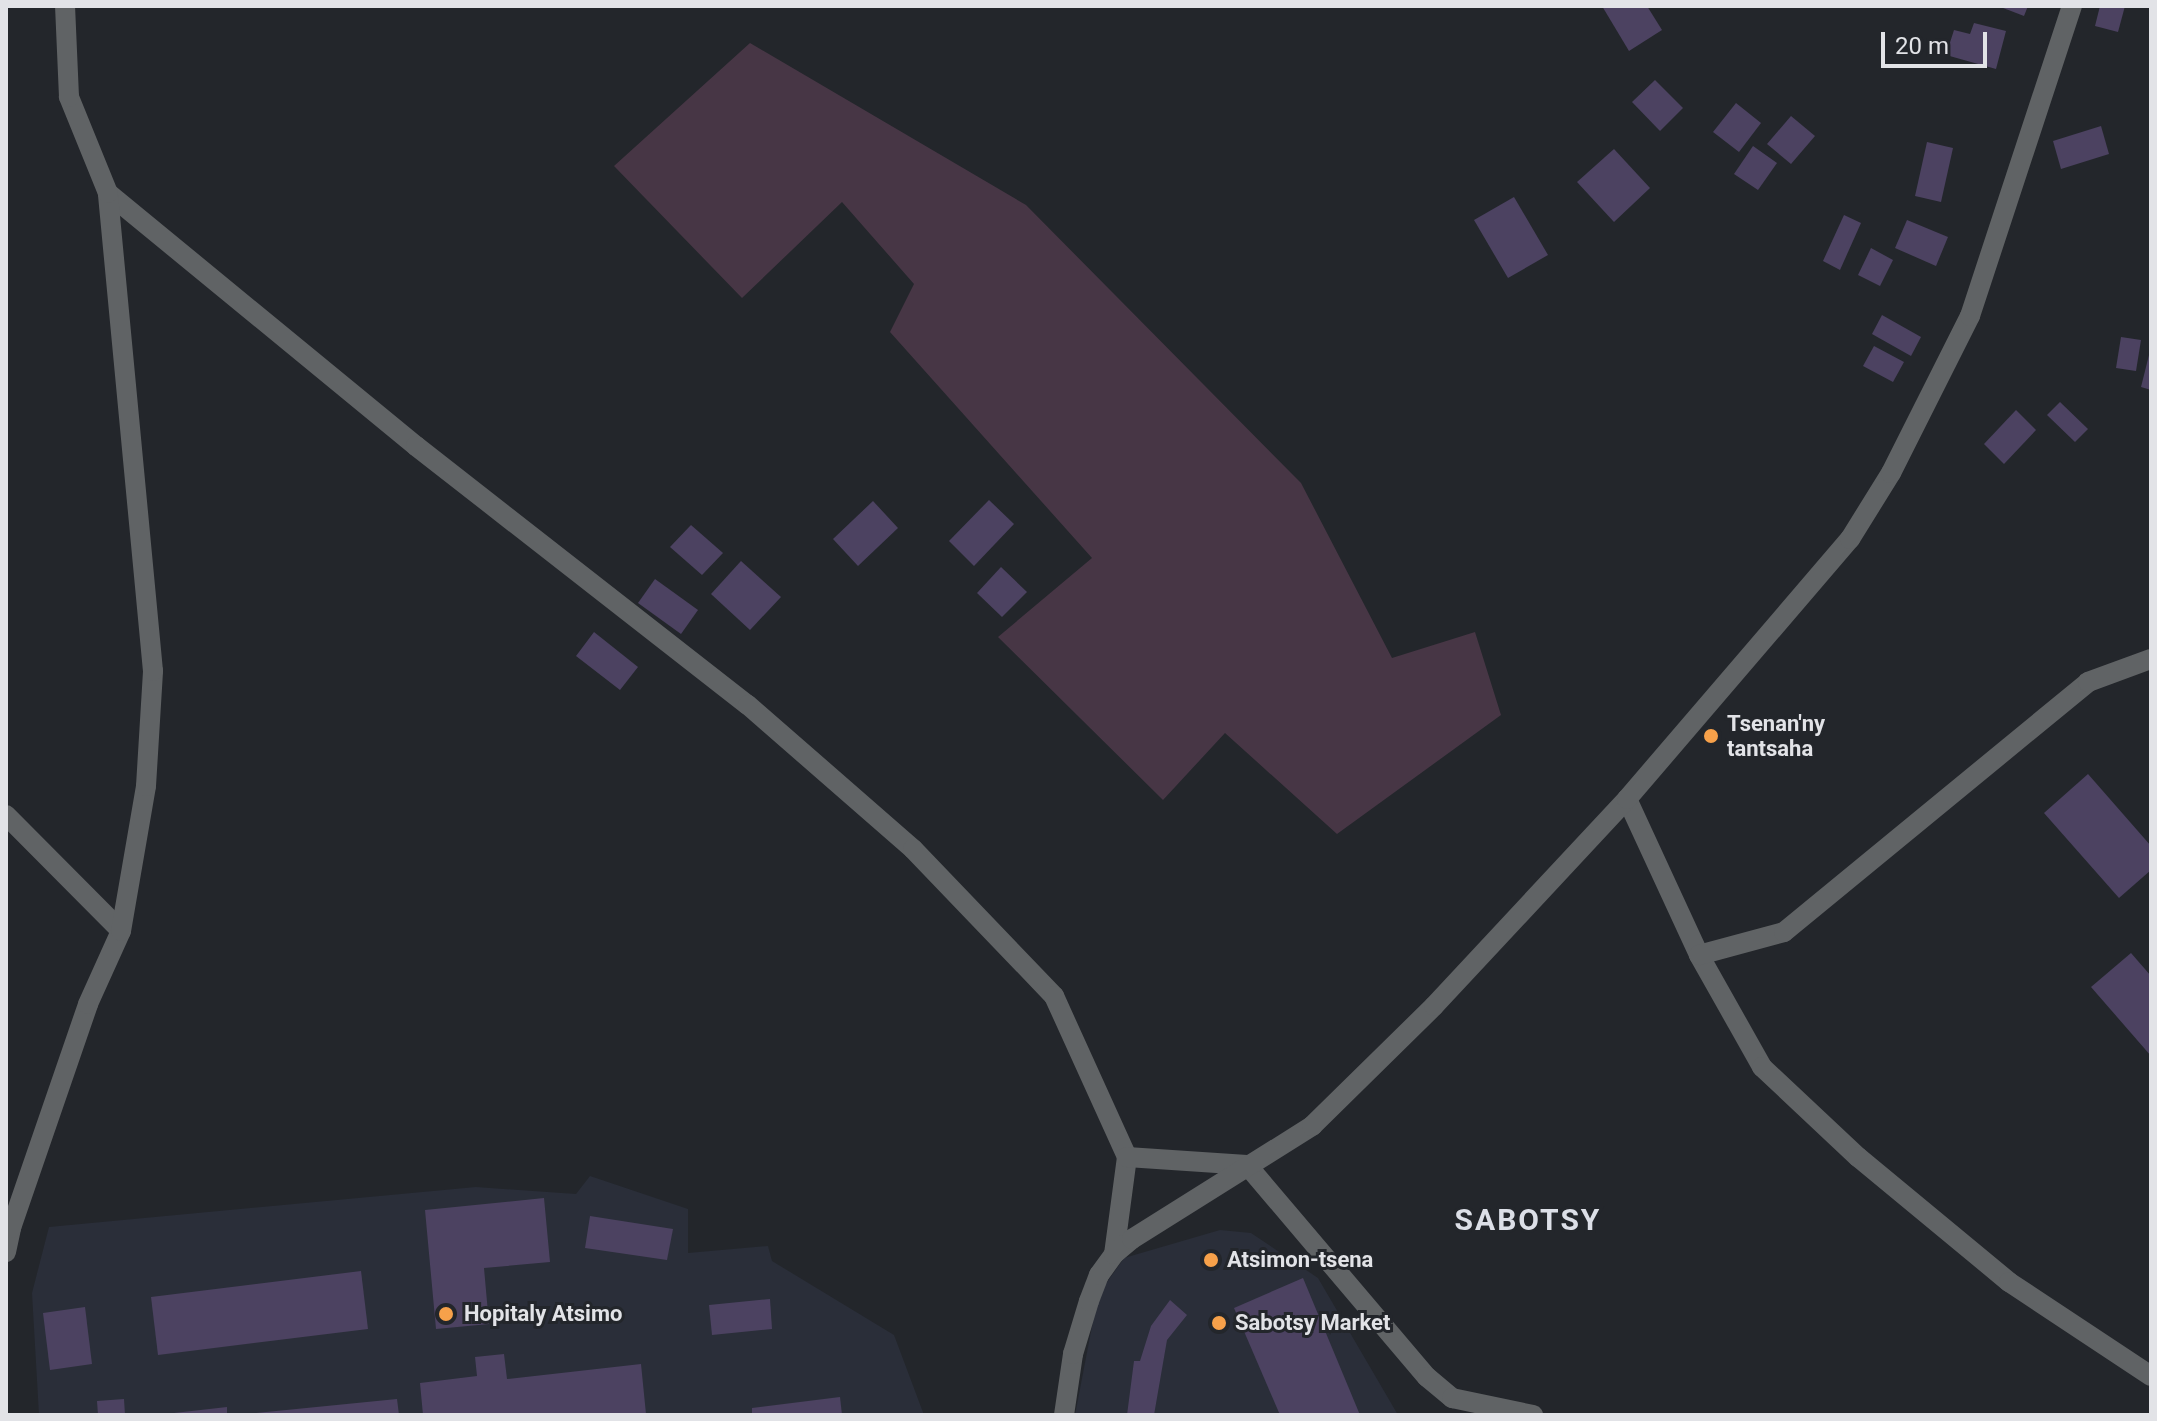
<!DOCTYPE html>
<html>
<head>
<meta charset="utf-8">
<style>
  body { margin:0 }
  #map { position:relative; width:2157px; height:1421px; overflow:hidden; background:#23262b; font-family:Roboto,sans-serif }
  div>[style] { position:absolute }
  .built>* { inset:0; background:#2a2e39 }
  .green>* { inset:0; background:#473645 }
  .building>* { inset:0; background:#4c4261 }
  .service>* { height:20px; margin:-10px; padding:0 10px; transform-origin:10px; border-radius:10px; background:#606365 }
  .pedestrian>* { height:20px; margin:-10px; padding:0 10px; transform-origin:10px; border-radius:10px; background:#606365 }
  .minor>* { height:20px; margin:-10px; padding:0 10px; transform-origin:10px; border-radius:10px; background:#606365 }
  .dots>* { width:22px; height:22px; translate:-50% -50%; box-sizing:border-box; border:4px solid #23262b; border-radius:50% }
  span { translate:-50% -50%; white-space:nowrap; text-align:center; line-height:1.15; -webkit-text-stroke:6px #23262b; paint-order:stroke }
  .poi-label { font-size:22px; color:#e2e3e7; font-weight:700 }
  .left { translate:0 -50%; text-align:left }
  .district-label { font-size:30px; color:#dcdfe7; font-weight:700; letter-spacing:2px }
  .frame { position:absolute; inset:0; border:8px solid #e2e3e7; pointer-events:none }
  .scale { position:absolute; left:1881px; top:32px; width:106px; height:36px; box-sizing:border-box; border:4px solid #e2e3e7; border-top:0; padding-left:10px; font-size:24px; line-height:28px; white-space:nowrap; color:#e2e3e7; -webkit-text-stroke:6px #23262b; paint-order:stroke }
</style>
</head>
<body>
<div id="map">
  <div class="built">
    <i style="clip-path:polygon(590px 1176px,688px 1209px,688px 1253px,768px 1246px,772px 1261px,894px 1335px,924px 1415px,39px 1415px,32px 1293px,49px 1227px,476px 1187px,576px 1194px)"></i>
    <i style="clip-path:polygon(1220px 1230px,1251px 1233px,1318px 1278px,1398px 1415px,1075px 1415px,1098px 1295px,1124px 1258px)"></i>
  </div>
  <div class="green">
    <i style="clip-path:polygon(750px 43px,1026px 205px,1301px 483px,1392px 658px,1475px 632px,1501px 715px,1337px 834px,1225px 733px,1163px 800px,998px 637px,1092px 558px,890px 332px,914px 284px,842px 202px,742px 298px,614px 166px)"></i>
  </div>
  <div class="building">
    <i style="clip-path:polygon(1602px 6px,1647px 6px,1662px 30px,1629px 51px)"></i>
    <i style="clip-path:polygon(1998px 6px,2028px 6px,2024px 16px)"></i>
    <i style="clip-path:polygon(2100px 6px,2125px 6px,2118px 32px,2095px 26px)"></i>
    <i style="clip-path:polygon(1974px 23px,2006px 31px,1996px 69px,1946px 55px,1954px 30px,1970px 34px)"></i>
    <i style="clip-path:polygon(1655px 80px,1683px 108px,1660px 131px,1632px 102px)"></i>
    <i style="clip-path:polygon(1736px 103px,1761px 123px,1739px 152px,1713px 132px)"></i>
    <i style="clip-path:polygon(1791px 116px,1815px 136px,1791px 164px,1767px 144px)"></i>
    <i style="clip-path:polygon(2101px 126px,2109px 154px,2061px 169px,2053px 141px)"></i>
    <i style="clip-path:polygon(1927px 142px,1953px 148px,1941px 202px,1915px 196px)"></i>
    <i style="clip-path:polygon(1753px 146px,1777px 163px,1758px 190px,1734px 174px)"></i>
    <i style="clip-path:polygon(1614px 149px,1650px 188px,1614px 222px,1577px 182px)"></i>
    <i style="clip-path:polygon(1514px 197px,1548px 255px,1508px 278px,1474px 220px)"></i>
    <i style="clip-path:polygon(1844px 215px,1861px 223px,1840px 270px,1823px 261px)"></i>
    <i style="clip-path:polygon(1907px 220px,1948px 237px,1936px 266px,1895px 248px)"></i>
    <i style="clip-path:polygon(1871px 248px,1893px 260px,1880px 286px,1858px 275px)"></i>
    <i style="clip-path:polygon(1882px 315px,1921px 337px,1911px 356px,1872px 334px)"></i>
    <i style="clip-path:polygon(2121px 337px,2141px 340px,2136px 371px,2116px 368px)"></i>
    <i style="clip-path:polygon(1874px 346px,1904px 362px,1893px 382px,1863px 366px)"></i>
    <i style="clip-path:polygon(2150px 351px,2151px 351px,2151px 390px,2141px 387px)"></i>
    <i style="clip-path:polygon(2060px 402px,2088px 429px,2075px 442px,2047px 415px)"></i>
    <i style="clip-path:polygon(2016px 410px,2036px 430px,2004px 464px,1984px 444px)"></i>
    <i style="clip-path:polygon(989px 500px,1014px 524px,974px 566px,949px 541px)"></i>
    <i style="clip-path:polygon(873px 501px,898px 528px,858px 566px,833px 539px)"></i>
    <i style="clip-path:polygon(691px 525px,723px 553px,702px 575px,670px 547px)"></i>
    <i style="clip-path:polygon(741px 561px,781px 597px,750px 630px,711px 594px)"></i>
    <i style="clip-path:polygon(1001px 567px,1027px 592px,1002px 617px,977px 593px)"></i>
    <i style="clip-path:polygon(655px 579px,698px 610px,681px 634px,638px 603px)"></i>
    <i style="clip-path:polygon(594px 632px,638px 667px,620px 690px,576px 656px)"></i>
    <i style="clip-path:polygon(2088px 774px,2151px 846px,2151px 870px,2119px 898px,2044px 813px)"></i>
    <i style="clip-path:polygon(2131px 953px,2151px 976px,2151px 1056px,2091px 987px)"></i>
    <i style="clip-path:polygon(544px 1198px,550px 1262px,484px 1268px,489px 1324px,436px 1329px,425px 1210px)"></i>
    <i style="clip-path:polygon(590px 1216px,673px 1229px,667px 1260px,585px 1248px)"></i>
    <i style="clip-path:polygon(361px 1271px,368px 1329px,158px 1355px,151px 1297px)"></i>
    <i style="clip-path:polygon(1303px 1278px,1360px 1415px,1280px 1415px,1234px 1308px)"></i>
    <i style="clip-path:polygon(770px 1299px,772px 1329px,712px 1335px,709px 1305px)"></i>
    <i style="clip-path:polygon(1170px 1300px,1187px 1315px,1167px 1340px,1154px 1415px,1127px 1415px,1134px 1361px,1140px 1361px,1151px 1326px)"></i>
    <i style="clip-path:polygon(85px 1307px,92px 1364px,50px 1370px,43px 1313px)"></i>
    <i style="clip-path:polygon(504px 1354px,507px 1379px,641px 1364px,646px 1414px,423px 1415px,420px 1383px,477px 1376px,475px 1357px)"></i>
    <i style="clip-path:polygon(840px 1397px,842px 1415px,752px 1415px,752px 1408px)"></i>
    <i style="clip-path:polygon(124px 1399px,125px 1415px,98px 1415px,97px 1401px)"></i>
    <i style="clip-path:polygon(397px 1399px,399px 1415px,256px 1415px,256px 1413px)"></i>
    <i style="clip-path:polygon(227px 1407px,227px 1415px,174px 1415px,174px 1413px)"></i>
  </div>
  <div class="service">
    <i style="left:1247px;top:1165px;width:278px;rotate:49.7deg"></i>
    <i style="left:1427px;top:1377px;width:33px;rotate:40deg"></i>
    <i style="left:1452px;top:1398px;width:83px;rotate:11.9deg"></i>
  </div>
  <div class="pedestrian">
    <i style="left:108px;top:193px;width:399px;rotate:39.4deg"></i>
    <i style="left:416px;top:446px;width:421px;rotate:38deg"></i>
    <i style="left:748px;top:705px;width:219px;rotate:41.1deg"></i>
    <i style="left:913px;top:849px;width:204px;rotate:46.2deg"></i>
    <i style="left:1054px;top:996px;width:177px;rotate:65.6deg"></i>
    <i style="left:1127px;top:1157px;width:98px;rotate:97.6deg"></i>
    <i style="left:1699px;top:955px;width:129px;rotate:60.6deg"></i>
    <i style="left:1762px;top:1067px;width:132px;rotate:43.2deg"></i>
    <i style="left:1858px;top:1157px;width:196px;rotate:39.6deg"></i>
    <i style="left:2009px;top:1282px;width:170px;rotate:33.5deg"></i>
    <i style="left:1127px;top:1157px;width:120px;rotate:3.8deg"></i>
  </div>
  <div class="minor">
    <i style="left:1627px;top:799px;width:172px;rotate:65.2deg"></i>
    <i style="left:1699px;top:955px;width:88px;rotate:-15.1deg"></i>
    <i style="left:1784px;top:932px;width:394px;rotate:-39.4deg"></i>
    <i style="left:2088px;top:682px;width:67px;rotate:-20.1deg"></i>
    <i style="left:6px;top:815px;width:163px;rotate:45.2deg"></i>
    <i style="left:6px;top:1252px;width:25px;rotate:-78deg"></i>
    <i style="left:11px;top:1228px;width:237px;rotate:-71deg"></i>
    <i style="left:88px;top:1004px;width:80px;rotate:-65.7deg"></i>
    <i style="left:121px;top:931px;width:147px;rotate:-80.2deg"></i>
    <i style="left:146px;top:786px;width:115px;rotate:-86.5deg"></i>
    <i style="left:153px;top:671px;width:480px;rotate:-95.4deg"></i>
    <i style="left:108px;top:193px;width:104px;rotate:-112.1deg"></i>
    <i style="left:69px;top:97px;width:91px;rotate:-92.5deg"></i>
    <i style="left:1064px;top:1415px;width:62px;rotate:-81.6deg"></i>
    <i style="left:1073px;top:1354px;width:55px;rotate:-73.2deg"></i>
    <i style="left:1089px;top:1301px;width:28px;rotate:-69deg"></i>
    <i style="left:1099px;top:1275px;width:26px;rotate:-54deg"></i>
    <i style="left:1114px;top:1254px;width:23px;rotate:-40deg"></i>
    <i style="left:1132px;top:1239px;width:213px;rotate:-32.1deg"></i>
    <i style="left:1312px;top:1126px;width:171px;rotate:-44.5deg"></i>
    <i style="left:1434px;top:1006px;width:283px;rotate:-47deg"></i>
    <i style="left:1627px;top:799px;width:343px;rotate:-49.4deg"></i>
    <i style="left:1850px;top:539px;width:78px;rotate:-58.2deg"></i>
    <i style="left:1891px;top:473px;width:176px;rotate:-63.3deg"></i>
    <i style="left:1970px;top:316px;width:326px;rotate:-71.8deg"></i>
  </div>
  <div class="dots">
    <i style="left:1711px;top:736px;background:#f7a14a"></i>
    <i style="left:1211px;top:1260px;background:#f7a14a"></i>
    <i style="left:446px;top:1314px;background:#f7a14a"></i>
    <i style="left:1219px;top:1323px;background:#f7a14a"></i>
  </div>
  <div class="poi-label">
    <span class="left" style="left:1727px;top:736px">Tsenan'ny<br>tantsaha</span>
    <span class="left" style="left:1227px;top:1260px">Atsimon-tsena</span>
    <span class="left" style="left:464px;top:1314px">Hopitaly Atsimo</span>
    <span class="left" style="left:1235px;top:1323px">Sabotsy Market</span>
  </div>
  <div class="district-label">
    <span style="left:1528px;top:1220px">SABOTSY</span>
  </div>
  <div class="frame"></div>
  <div class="scale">20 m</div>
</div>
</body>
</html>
